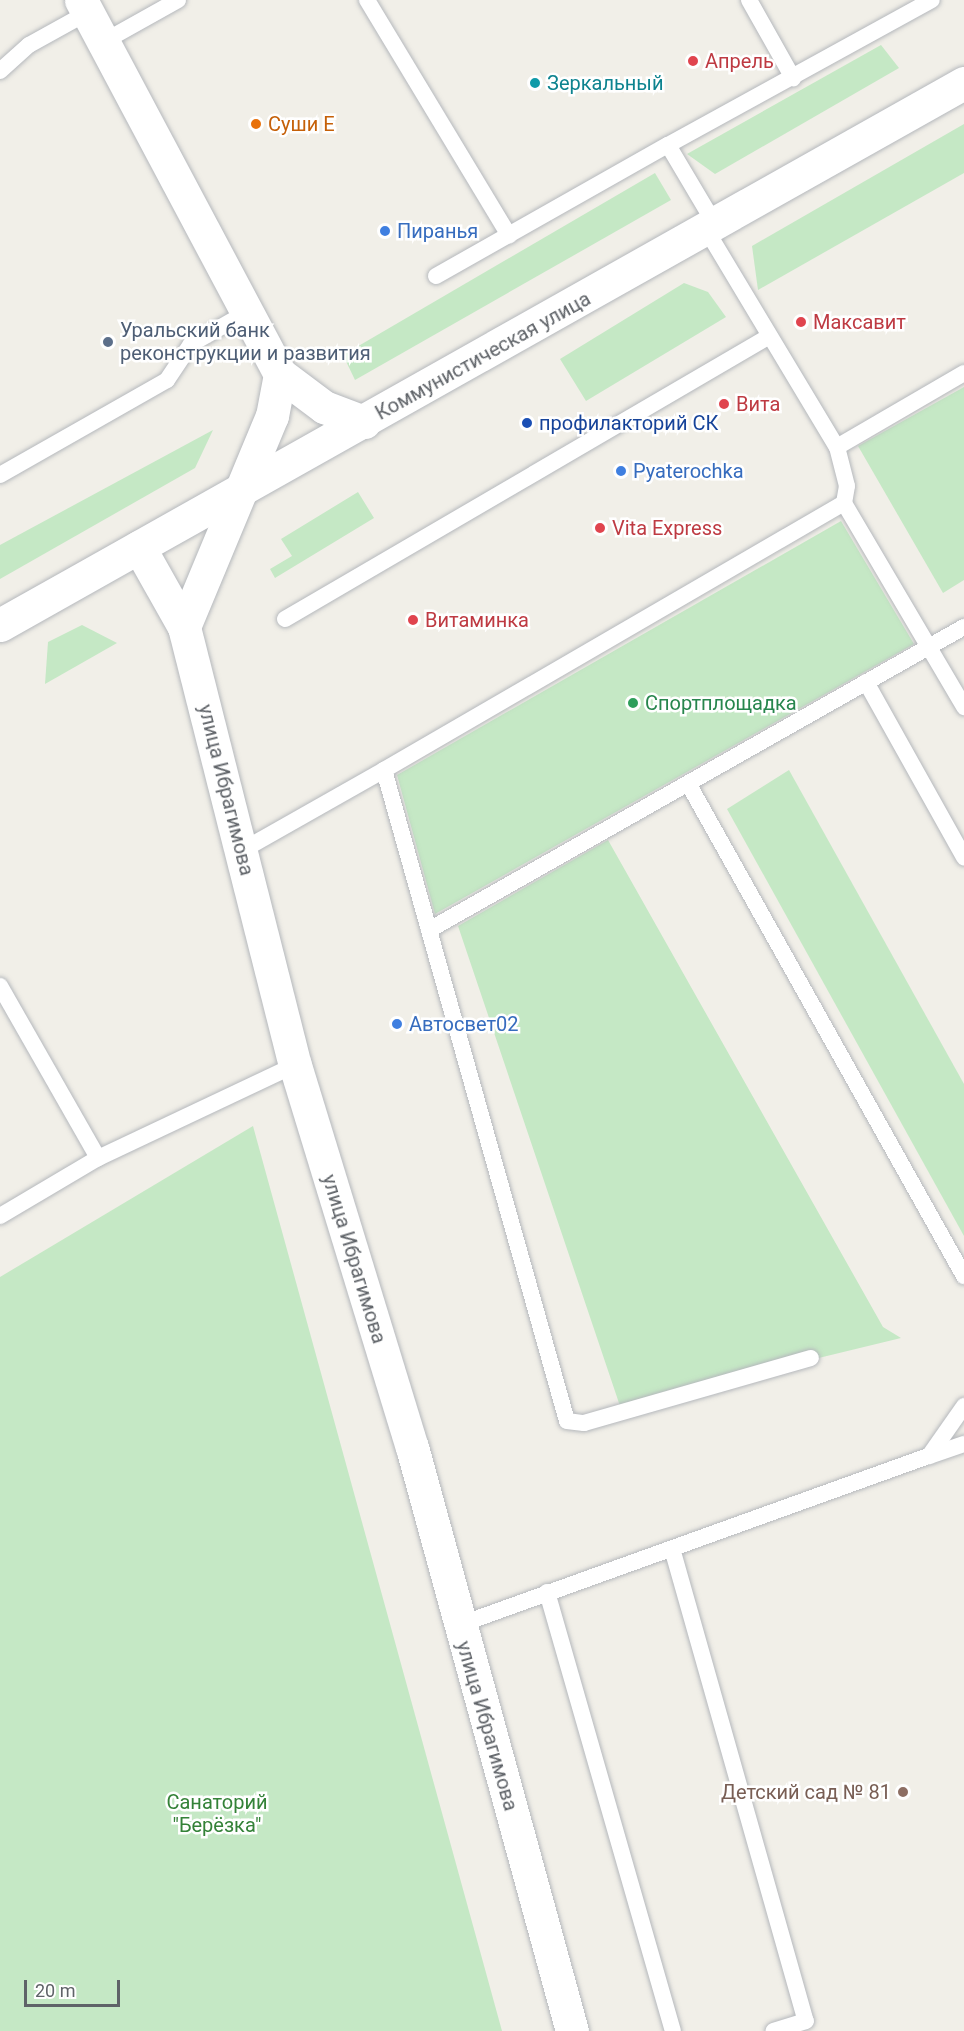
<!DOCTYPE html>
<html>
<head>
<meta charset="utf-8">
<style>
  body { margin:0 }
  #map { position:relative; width:964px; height:2031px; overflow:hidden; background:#f1efe8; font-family:Roboto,sans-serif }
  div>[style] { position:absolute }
  .green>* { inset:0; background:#c5e8c5 }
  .roads { filter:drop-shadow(0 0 2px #b5b8bc) drop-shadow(0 0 2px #b5b8bc) }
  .lane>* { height:16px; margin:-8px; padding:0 8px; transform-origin:8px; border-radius:8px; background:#fff }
  .secondary>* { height:33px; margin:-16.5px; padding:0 16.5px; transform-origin:16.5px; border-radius:16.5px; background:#fff }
  .dots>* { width:16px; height:16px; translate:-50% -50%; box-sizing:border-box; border:3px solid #fff; border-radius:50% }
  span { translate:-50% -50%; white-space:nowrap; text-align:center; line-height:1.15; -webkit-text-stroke:5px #fff; paint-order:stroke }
  .health-label { font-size:20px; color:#be3a42 }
  .left { translate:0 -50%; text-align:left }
  .culture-label { font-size:20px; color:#0d838f }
  .food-label { font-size:20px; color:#c56008 }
  .shop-label { font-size:20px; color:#366cbe }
  .service-label { font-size:20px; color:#4e5e75 }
  .street-label { font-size:20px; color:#5f6368 }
  .transit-label { font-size:20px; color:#164399 }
  .leisure-label { font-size:20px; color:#27864d }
  .education-label { font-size:20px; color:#785e54 }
  .right { translate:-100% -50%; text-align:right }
  .park-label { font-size:20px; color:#348238 }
  .scale { position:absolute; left:24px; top:1980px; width:96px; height:27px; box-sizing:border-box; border:3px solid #5f6368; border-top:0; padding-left:8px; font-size:18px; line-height:21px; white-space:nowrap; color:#5f6368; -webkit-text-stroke:4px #fff; paint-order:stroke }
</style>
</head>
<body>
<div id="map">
  <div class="green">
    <i style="clip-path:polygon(881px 45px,899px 68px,715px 174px,687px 154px)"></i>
    <i style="clip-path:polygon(964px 124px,964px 173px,758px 290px,752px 246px)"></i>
    <i style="clip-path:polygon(655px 173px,671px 200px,355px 380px,343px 355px)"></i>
    <i style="clip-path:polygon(684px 283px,708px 292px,726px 317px,586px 401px,560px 359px)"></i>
    <i style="clip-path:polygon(964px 387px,964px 580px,943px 593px,858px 446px)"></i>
    <i style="clip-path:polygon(213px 430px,195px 468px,0 579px,0 545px)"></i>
    <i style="clip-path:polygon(358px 492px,374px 518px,275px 578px,270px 569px,292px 556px,281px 539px)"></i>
    <i style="clip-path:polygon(841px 521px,914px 644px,435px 914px,397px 775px)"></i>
    <i style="clip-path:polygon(82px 625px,117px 643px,45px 684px,48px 642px)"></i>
    <i style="clip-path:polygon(789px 770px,964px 1084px,964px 1236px,727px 809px)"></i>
    <i style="clip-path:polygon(608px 840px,883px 1327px,901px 1338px,620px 1406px,458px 926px)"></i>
    <i style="clip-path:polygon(253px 1126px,502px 2031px,0 2031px,0 1277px)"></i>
  </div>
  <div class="roads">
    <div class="lane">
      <i style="left:367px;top:0;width:275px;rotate:58.9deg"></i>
      <i style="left:749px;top:0;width:90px;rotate:60.6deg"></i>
      <i style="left:103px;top:42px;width:86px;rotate:-29.2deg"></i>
      <i style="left:0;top:71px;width:39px;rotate:-42deg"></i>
      <i style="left:29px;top:45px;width:66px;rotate:-28.9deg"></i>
      <i style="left:668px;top:145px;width:301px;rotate:-28.8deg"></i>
      <i style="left:707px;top:231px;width:252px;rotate:59deg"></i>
      <i style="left:837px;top:447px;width:40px;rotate:75.6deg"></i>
      <i style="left:847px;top:486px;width:17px;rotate:100deg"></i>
      <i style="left:436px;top:276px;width:266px;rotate:-29.5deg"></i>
      <i style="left:668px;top:145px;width:94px;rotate:59.3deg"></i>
      <i style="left:837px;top:447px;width:147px;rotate:-30.2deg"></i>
      <i style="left:0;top:475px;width:192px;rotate:-29.6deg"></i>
      <i style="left:167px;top:380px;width:43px;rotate:-56.3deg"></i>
      <i style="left:191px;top:344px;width:61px;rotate:-29.5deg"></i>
      <i style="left:285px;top:619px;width:559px;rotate:-30.28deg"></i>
      <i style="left:866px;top:682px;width:201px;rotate:60.8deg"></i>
      <i style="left:384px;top:770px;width:532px;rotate:-30.13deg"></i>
      <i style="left:844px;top:503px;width:237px;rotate:59.5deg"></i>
      <i style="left:689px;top:785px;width:563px;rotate:60.75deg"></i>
      <i style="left:241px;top:851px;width:164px;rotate:-29.5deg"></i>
      <i style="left:384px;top:770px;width:676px;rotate:74.3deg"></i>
      <i style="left:567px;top:1421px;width:17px;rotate:7deg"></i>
      <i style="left:584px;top:1423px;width:236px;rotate:-16deg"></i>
      <i style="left:429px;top:930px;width:615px;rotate:-29.53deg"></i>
      <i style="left:0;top:986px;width:198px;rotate:60.3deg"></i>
      <i style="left:98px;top:1158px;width:218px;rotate:-25.3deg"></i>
      <i style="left:0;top:1216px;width:114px;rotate:-30.6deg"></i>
      <i style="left:929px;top:1456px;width:37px;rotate:-19deg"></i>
      <i style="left:673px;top:1552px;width:487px;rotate:74.2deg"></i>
      <i style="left:806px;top:2021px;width:34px;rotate:163deg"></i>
      <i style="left:547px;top:1592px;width:457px;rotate:74deg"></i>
      <i style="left:459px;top:1625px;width:499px;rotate:-19.8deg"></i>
      <i style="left:929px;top:1456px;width:61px;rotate:-55deg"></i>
    </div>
    <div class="secondary">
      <i style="left:81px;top:0;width:424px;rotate:62deg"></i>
      <i style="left:280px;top:374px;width:55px;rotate:36.9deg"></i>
      <i style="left:324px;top:407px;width:43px;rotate:20.6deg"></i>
      <i style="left:139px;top:547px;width:92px;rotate:60.6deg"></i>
      <i style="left:184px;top:627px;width:452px;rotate:75.8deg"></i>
      <i style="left:295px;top:1065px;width:400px;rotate:73deg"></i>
      <i style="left:412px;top:1447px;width:606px;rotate:74.68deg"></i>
      <i style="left:0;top:625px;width:1106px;rotate:-29.35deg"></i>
      <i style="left:184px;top:627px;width:229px;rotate:-67.4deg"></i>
      <i style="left:272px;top:416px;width:43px;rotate:-79.2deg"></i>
    </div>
  </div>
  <div class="dots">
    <i style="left:693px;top:61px;background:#e0444e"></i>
    <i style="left:535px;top:83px;background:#0f9aa8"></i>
    <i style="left:256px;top:124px;background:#e8710a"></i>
    <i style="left:385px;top:231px;background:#3f7fe0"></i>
    <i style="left:801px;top:322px;background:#e0444e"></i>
    <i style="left:108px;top:342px;background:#5c6f8a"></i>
    <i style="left:724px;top:404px;background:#e0444e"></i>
    <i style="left:527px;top:423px;background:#1a4fb4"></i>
    <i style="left:621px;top:471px;background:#3f7fe0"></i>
    <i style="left:600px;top:528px;background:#e0444e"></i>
    <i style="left:413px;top:620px;background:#e0444e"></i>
    <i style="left:633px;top:703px;background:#2e9e5b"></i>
    <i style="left:397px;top:1024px;background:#3f7fe0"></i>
    <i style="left:903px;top:1792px;background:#8d6e63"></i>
  </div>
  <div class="health-label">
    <span class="left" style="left:705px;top:61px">Апрель</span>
    <span class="left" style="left:813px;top:322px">Максавит</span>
    <span class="left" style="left:736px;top:404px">Вита</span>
    <span class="left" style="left:612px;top:528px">Vita Express</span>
    <span class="left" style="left:425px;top:620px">Витаминка</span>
  </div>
  <div class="culture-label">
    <span class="left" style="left:547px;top:83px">Зеркальный</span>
  </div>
  <div class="food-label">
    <span class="left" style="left:268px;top:124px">Суши Е</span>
  </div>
  <div class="shop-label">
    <span class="left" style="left:397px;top:231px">Пиранья</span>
    <span class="left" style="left:633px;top:471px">Pyaterochka</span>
    <span class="left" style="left:409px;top:1024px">Автосвет02</span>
  </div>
  <div class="service-label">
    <span class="left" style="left:120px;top:342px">Уральский банк<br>реконструкции и развития</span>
  </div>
  <div class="street-label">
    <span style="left:483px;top:356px;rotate:-29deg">Коммунистическая улица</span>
    <span style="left:226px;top:790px;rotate:76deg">улица Ибрагимова</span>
    <span style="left:354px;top:1259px;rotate:73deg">улица Ибрагимова</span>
    <span style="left:487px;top:1726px;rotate:74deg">улица Ибрагимова</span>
  </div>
  <div class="transit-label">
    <span class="left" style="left:539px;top:423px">профилакторий СК</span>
  </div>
  <div class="leisure-label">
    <span class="left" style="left:645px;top:703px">Спортплощадка</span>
  </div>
  <div class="education-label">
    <span class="right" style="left:891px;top:1792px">Детский сад № 81</span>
  </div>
  <div class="park-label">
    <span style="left:217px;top:1814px">Санаторий<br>"Берёзка"</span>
  </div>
  <div class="scale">20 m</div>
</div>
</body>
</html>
